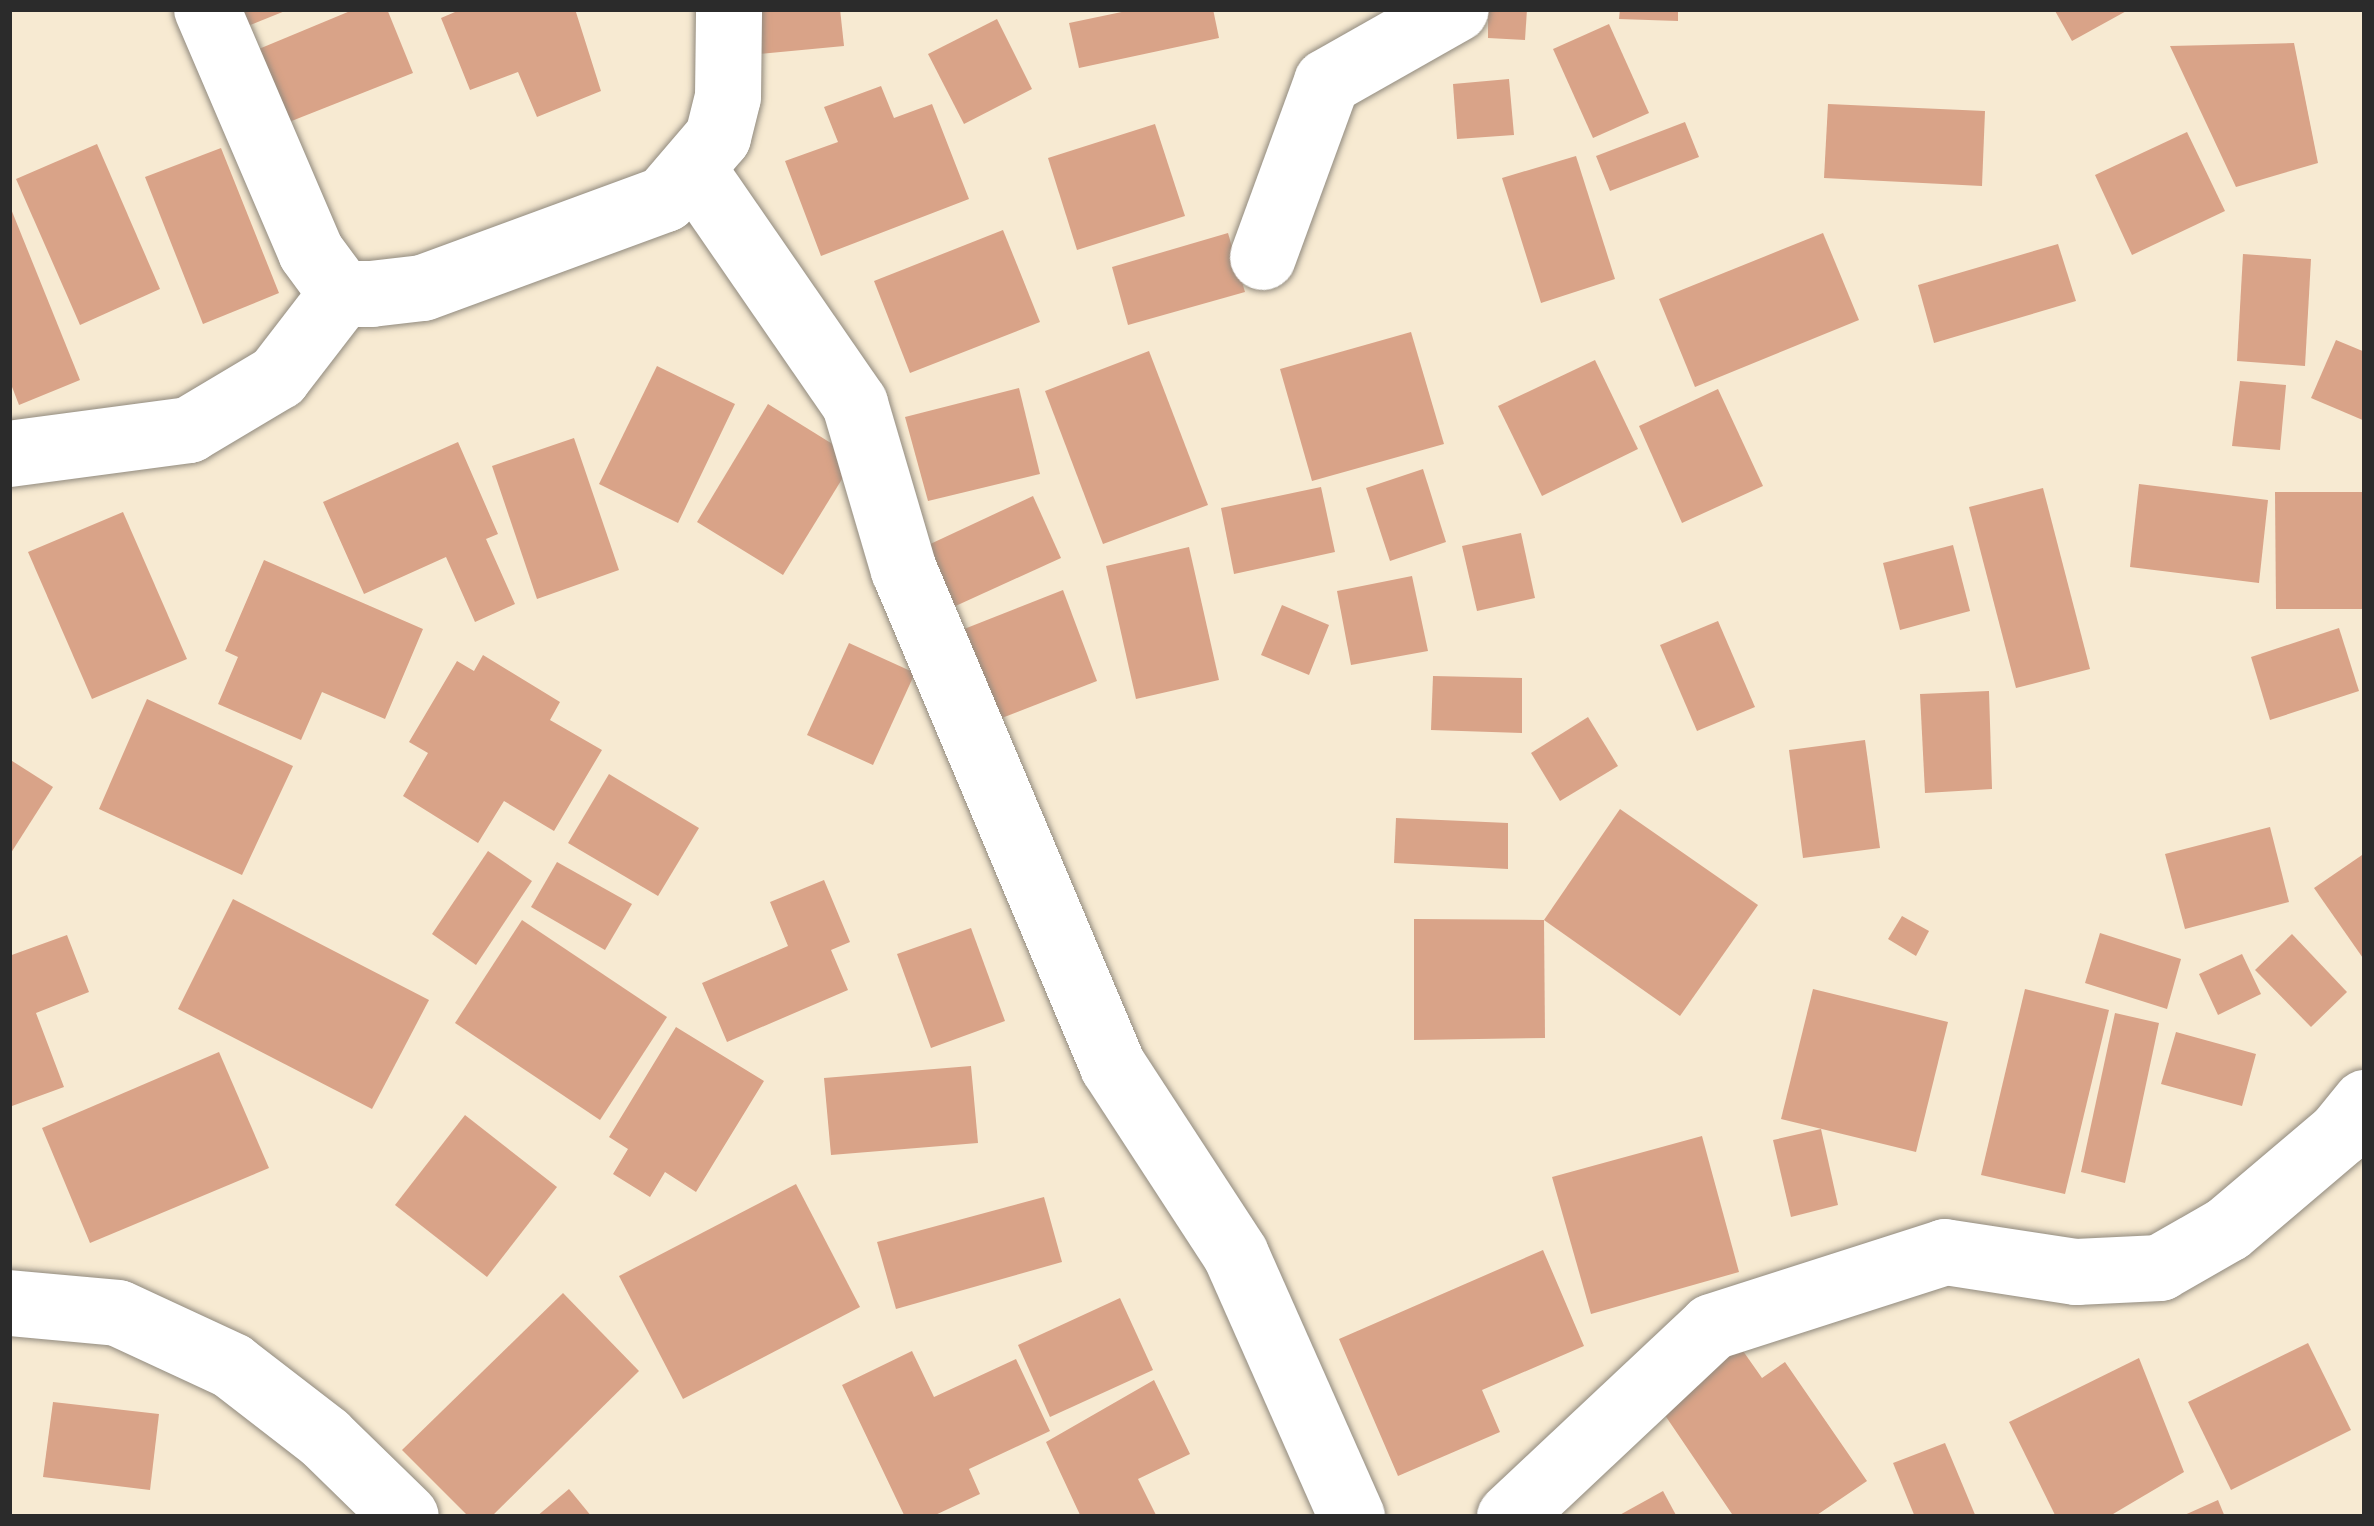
<!DOCTYPE html>
<html>
<head>
<meta charset="utf-8">
<style>
  body { margin:0 }
  #map { position:relative; width:2374px; height:1526px; overflow:hidden; background:#f7ead2; font-family:"Balsamiq Sans",sans-serif }
  div>[style] { position:absolute }
  .building>* { inset:0; background:#d9a388 }
  .roads { filter:drop-shadow(0 0 3px #918a7e) drop-shadow(0 0 3px #918a7e) }
  .minor>* { height:66px; margin:-33px; padding:0 33px; transform-origin:33px; border-radius:33px; background:#fff }
  span { translate:-50% -50%; white-space:nowrap; text-align:center; line-height:1.15; -webkit-text-stroke:12px #fcf5e5; paint-order:stroke }
  .frame { position:absolute; inset:0; border:12px solid #2b2b2b; pointer-events:none }
</style>
</head>
<body>
<div id="map">
  <div class="building">
    <i style="clip-path:polygon(224px 9px,290px 9px,233px 32px)"></i>
    <i style="clip-path:polygon(355px 9px,387px 9px,413px 73px,284px 124px,254px 51px)"></i>
    <i style="clip-path:polygon(462px 9px,575px 9px,601px 91px,537px 117px,518px 72px,470px 90px,441px 18px)"></i>
    <i style="clip-path:polygon(744px 9px,840px 9px,844px 46px,748px 55px)"></i>
    <i style="clip-path:polygon(1136px 9px,1213px 9px,1219px 38px,1079px 68px,1069px 23px)"></i>
    <i style="clip-path:polygon(1488px 9px,1527px 9px,1525px 40px,1488px 38px)"></i>
    <i style="clip-path:polygon(1620px 9px,1678px 9px,1678px 21px,1619px 19px)"></i>
    <i style="clip-path:polygon(2054px 9px,2130px 9px,2072px 41px)"></i>
    <i style="clip-path:polygon(997px 19px,1032px 89px,964px 124px,928px 54px)"></i>
    <i style="clip-path:polygon(1609px 24px,1649px 113px,1593px 138px,1553px 49px)"></i>
    <i style="clip-path:polygon(2294px 43px,2318px 163px,2236px 187px,2170px 46px)"></i>
    <i style="clip-path:polygon(1509px 79px,1514px 135px,1457px 139px,1453px 84px)"></i>
    <i style="clip-path:polygon(881px 86px,894px 118px,932px 104px,969px 199px,821px 256px,785px 161px,838px 142px,824px 107px)"></i>
    <i style="clip-path:polygon(1828px 104px,1985px 111px,1982px 186px,1824px 178px)"></i>
    <i style="clip-path:polygon(1685px 122px,1699px 157px,1610px 191px,1596px 156px)"></i>
    <i style="clip-path:polygon(1155px 124px,1185px 216px,1077px 250px,1048px 158px)"></i>
    <i style="clip-path:polygon(2187px 132px,2225px 211px,2132px 255px,2095px 175px)"></i>
    <i style="clip-path:polygon(97px 144px,160px 289px,80px 325px,16px 179px)"></i>
    <i style="clip-path:polygon(221px 148px,279px 293px,203px 324px,145px 177px)"></i>
    <i style="clip-path:polygon(1576px 156px,1615px 279px,1541px 303px,1502px 178px)"></i>
    <i style="clip-path:polygon(9px 204px,80px 380px,19px 405px,9px 379px)"></i>
    <i style="clip-path:polygon(1003px 230px,1040px 322px,910px 373px,874px 281px)"></i>
    <i style="clip-path:polygon(1228px 233px,1245px 292px,1128px 325px,1112px 267px)"></i>
    <i style="clip-path:polygon(1823px 233px,1859px 320px,1695px 387px,1659px 299px)"></i>
    <i style="clip-path:polygon(2058px 244px,2076px 301px,1934px 343px,1918px 285px)"></i>
    <i style="clip-path:polygon(2243px 254px,2311px 259px,2305px 366px,2237px 361px)"></i>
    <i style="clip-path:polygon(1411px 332px,1444px 444px,1312px 481px,1280px 369px)"></i>
    <i style="clip-path:polygon(2336px 340px,2365px 352px,2365px 421px,2311px 398px)"></i>
    <i style="clip-path:polygon(1149px 351px,1208px 505px,1103px 544px,1045px 391px)"></i>
    <i style="clip-path:polygon(1595px 360px,1638px 449px,1542px 496px,1498px 406px)"></i>
    <i style="clip-path:polygon(657px 366px,735px 404px,678px 523px,599px 484px)"></i>
    <i style="clip-path:polygon(2240px 381px,2286px 385px,2280px 450px,2232px 446px)"></i>
    <i style="clip-path:polygon(1019px 388px,1040px 474px,928px 501px,905px 417px)"></i>
    <i style="clip-path:polygon(1718px 389px,1763px 486px,1682px 523px,1639px 426px)"></i>
    <i style="clip-path:polygon(768px 404px,855px 458px,783px 575px,697px 522px)"></i>
    <i style="clip-path:polygon(574px 438px,619px 570px,537px 599px,492px 466px)"></i>
    <i style="clip-path:polygon(458px 442px,498px 534px,486px 539px,515px 604px,475px 622px,446px 557px,364px 594px,323px 502px)"></i>
    <i style="clip-path:polygon(1423px 469px,1446px 542px,1390px 561px,1366px 488px)"></i>
    <i style="clip-path:polygon(2139px 484px,2268px 500px,2259px 583px,2130px 567px)"></i>
    <i style="clip-path:polygon(1321px 487px,1335px 552px,1234px 574px,1221px 508px)"></i>
    <i style="clip-path:polygon(2043px 488px,2090px 669px,2016px 688px,1969px 507px)"></i>
    <i style="clip-path:polygon(2275px 492px,2365px 492px,2365px 609px,2276px 609px)"></i>
    <i style="clip-path:polygon(1033px 496px,1061px 558px,938px 614px,911px 553px)"></i>
    <i style="clip-path:polygon(123px 512px,187px 659px,92px 699px,28px 552px)"></i>
    <i style="clip-path:polygon(1521px 533px,1535px 598px,1477px 611px,1462px 546px)"></i>
    <i style="clip-path:polygon(1953px 545px,1970px 611px,1900px 630px,1883px 563px)"></i>
    <i style="clip-path:polygon(1189px 547px,1219px 680px,1136px 699px,1106px 566px)"></i>
    <i style="clip-path:polygon(264px 560px,423px 629px,385px 719px,322px 692px,301px 740px,218px 704px,238px 657px,225px 651px)"></i>
    <i style="clip-path:polygon(1412px 576px,1428px 651px,1351px 665px,1337px 591px)"></i>
    <i style="clip-path:polygon(1063px 590px,1097px 681px,989px 723px,954px 633px)"></i>
    <i style="clip-path:polygon(1282px 605px,1329px 625px,1309px 675px,1261px 655px)"></i>
    <i style="clip-path:polygon(1718px 621px,1755px 707px,1697px 731px,1660px 645px)"></i>
    <i style="clip-path:polygon(2339px 628px,2359px 691px,2270px 720px,2251px 657px)"></i>
    <i style="clip-path:polygon(849px 643px,915px 673px,873px 765px,807px 735px)"></i>
    <i style="clip-path:polygon(483px 655px,560px 702px,550px 720px,602px 750px,554px 831px,504px 801px,478px 843px,403px 796px,428px 753px,409px 742px,457px 661px,474px 671px)"></i>
    <i style="clip-path:polygon(1433px 676px,1522px 678px,1522px 733px,1431px 730px)"></i>
    <i style="clip-path:polygon(1989px 691px,1992px 789px,1925px 793px,1920px 694px)"></i>
    <i style="clip-path:polygon(147px 699px,293px 766px,242px 875px,99px 809px)"></i>
    <i style="clip-path:polygon(1588px 717px,1618px 766px,1560px 801px,1531px 753px)"></i>
    <i style="clip-path:polygon(1865px 740px,1880px 848px,1803px 858px,1789px 750px)"></i>
    <i style="clip-path:polygon(9px 759px,53px 787px,9px 856px)"></i>
    <i style="clip-path:polygon(609px 774px,699px 828px,658px 896px,568px 843px)"></i>
    <i style="clip-path:polygon(1620px 809px,1758px 905px,1680px 1016px,1544px 920px)"></i>
    <i style="clip-path:polygon(1396px 818px,1508px 823px,1508px 869px,1394px 863px)"></i>
    <i style="clip-path:polygon(2270px 827px,2289px 902px,2185px 929px,2165px 854px)"></i>
    <i style="clip-path:polygon(488px 851px,532px 881px,476px 965px,432px 934px)"></i>
    <i style="clip-path:polygon(2365px 853px,2365px 961px,2314px 888px)"></i>
    <i style="clip-path:polygon(557px 862px,632px 904px,605px 950px,531px 907px)"></i>
    <i style="clip-path:polygon(824px 880px,850px 942px,831px 950px,848px 990px,727px 1042px,702px 983px,788px 946px,770px 902px)"></i>
    <i style="clip-path:polygon(233px 899px,429px 1000px,372px 1109px,178px 1009px)"></i>
    <i style="clip-path:polygon(1902px 916px,1929px 931px,1916px 956px,1888px 939px)"></i>
    <i style="clip-path:polygon(1414px 919px,1544px 920px,1545px 1038px,1414px 1040px)"></i>
    <i style="clip-path:polygon(522px 920px,667px 1017px,600px 1120px,455px 1023px)"></i>
    <i style="clip-path:polygon(971px 928px,1005px 1021px,931px 1048px,897px 954px)"></i>
    <i style="clip-path:polygon(2100px 933px,2181px 959px,2167px 1009px,2085px 983px)"></i>
    <i style="clip-path:polygon(2292px 934px,2347px 992px,2311px 1027px,2255px 970px)"></i>
    <i style="clip-path:polygon(67px 935px,89px 992px,36px 1013px,64px 1087px,12px 1106px,9px 956px)"></i>
    <i style="clip-path:polygon(2242px 954px,2261px 994px,2218px 1015px,2199px 974px)"></i>
    <i style="clip-path:polygon(1813px 989px,1948px 1022px,1916px 1152px,1781px 1119px)"></i>
    <i style="clip-path:polygon(2025px 989px,2109px 1010px,2065px 1194px,1981px 1175px)"></i>
    <i style="clip-path:polygon(2115px 1013px,2159px 1023px,2125px 1183px,2081px 1172px)"></i>
    <i style="clip-path:polygon(676px 1027px,764px 1081px,696px 1192px,665px 1172px,650px 1197px,613px 1174px,628px 1149px,609px 1137px)"></i>
    <i style="clip-path:polygon(2176px 1032px,2256px 1054px,2242px 1106px,2161px 1084px)"></i>
    <i style="clip-path:polygon(219px 1052px,269px 1168px,90px 1243px,42px 1128px)"></i>
    <i style="clip-path:polygon(971px 1066px,978px 1143px,831px 1155px,824px 1078px)"></i>
    <i style="clip-path:polygon(465px 1115px,557px 1187px,487px 1277px,395px 1205px)"></i>
    <i style="clip-path:polygon(1821px 1129px,1838px 1205px,1791px 1217px,1773px 1140px)"></i>
    <i style="clip-path:polygon(1702px 1136px,1739px 1272px,1591px 1314px,1552px 1177px)"></i>
    <i style="clip-path:polygon(796px 1184px,860px 1307px,683px 1399px,619px 1276px)"></i>
    <i style="clip-path:polygon(1044px 1197px,1062px 1262px,896px 1309px,877px 1242px)"></i>
    <i style="clip-path:polygon(1543px 1250px,1584px 1346px,1482px 1390px,1500px 1432px,1398px 1476px,1339px 1339px)"></i>
    <i style="clip-path:polygon(563px 1293px,639px 1371px,491px 1517px,469px 1517px,402px 1450px)"></i>
    <i style="clip-path:polygon(1120px 1298px,1153px 1370px,1050px 1417px,1018px 1345px)"></i>
    <i style="clip-path:polygon(1736px 1341px,1762px 1378px,1785px 1362px,1867px 1481px,1814px 1517px,1734px 1517px,1654px 1399px)"></i>
    <i style="clip-path:polygon(2308px 1343px,2351px 1430px,2231px 1490px,2188px 1402px)"></i>
    <i style="clip-path:polygon(912px 1351px,934px 1397px,1016px 1359px,1050px 1431px,969px 1469px,980px 1494px,931px 1517px,905px 1517px,842px 1385px)"></i>
    <i style="clip-path:polygon(2139px 1358px,2184px 1472px,2108px 1517px,2056px 1517px,2009px 1422px)"></i>
    <i style="clip-path:polygon(1154px 1380px,1190px 1454px,1138px 1479px,1157px 1517px,1081px 1517px,1046px 1442px)"></i>
    <i style="clip-path:polygon(53px 1402px,159px 1414px,150px 1490px,43px 1477px)"></i>
    <i style="clip-path:polygon(1945px 1443px,1976px 1517px,1915px 1517px,1893px 1463px)"></i>
    <i style="clip-path:polygon(569px 1489px,592px 1517px,536px 1517px)"></i>
    <i style="clip-path:polygon(1663px 1491px,1677px 1517px,1616px 1517px)"></i>
    <i style="clip-path:polygon(2218px 1500px,2225px 1517px,2180px 1517px)"></i>
  </div>
  <div class="roads">
    <div class="minor">
      <i style="left:207px;top:9px;width:264px;rotate:66.8deg"></i>
      <i style="left:311px;top:252px;width:52px;rotate:53.6deg"></i>
      <i style="left:342px;top:294px;width:29px"></i>
      <i style="left:371px;top:294px;width:52px;rotate:-6.6deg"></i>
      <i style="left:423px;top:288px;width:258px;rotate:-20.2deg"></i>
      <i style="left:665px;top:199px;width:82px;rotate:-49.5deg"></i>
      <i style="left:718px;top:137px;width:41px;rotate:-76deg"></i>
      <i style="left:728px;top:97px;width:88px;rotate:-89.3deg"></i>
      <i style="left:695px;top:172px;width:282px;rotate:55.4deg"></i>
      <i style="left:855px;top:404px;width:173px;rotate:73.6deg"></i>
      <i style="left:904px;top:570px;width:538px;rotate:67.15deg"></i>
      <i style="left:1113px;top:1066px;width:225px;rotate:56.9deg"></i>
      <i style="left:1236px;top:1255px;width:287px;rotate:66.1deg"></i>
      <i style="left:1263px;top:257px;width:186px;rotate:-69.9deg"></i>
      <i style="left:1327px;top:82px;width:148px;rotate:-29.5deg"></i>
      <i style="left:9px;top:454px;width:182px;rotate:-7.6deg"></i>
      <i style="left:189px;top:430px;width:104px;rotate:-30.8deg"></i>
      <i style="left:278px;top:377px;width:105px;rotate:-52.4deg"></i>
      <i style="left:9px;top:1303px;width:109px;rotate:5.2deg"></i>
      <i style="left:118px;top:1313px;width:126px;rotate:24.9deg"></i>
      <i style="left:232px;top:1366px;width:118px;rotate:37.7deg"></i>
      <i style="left:325px;top:1438px;width:113px;rotate:44.3deg"></i>
      <i style="left:1510px;top:1517px;width:277px;rotate:-43.2deg"></i>
      <i style="left:1712px;top:1327px;width:245px;rotate:-17.8deg"></i>
      <i style="left:1945px;top:1252px;width:133px;rotate:8.7deg"></i>
      <i style="left:2076px;top:1272px;width:84px;rotate:-2.7deg"></i>
      <i style="left:2160px;top:1268px;width:78px;rotate:-29.8deg"></i>
      <i style="left:2228px;top:1229px;width:147px;rotate:-40.3deg"></i>
      <i style="left:2340px;top:1134px;width:40px;rotate:-51deg"></i>
    </div>
  </div>
  <div class="frame"></div>
</div>
</body>
</html>
